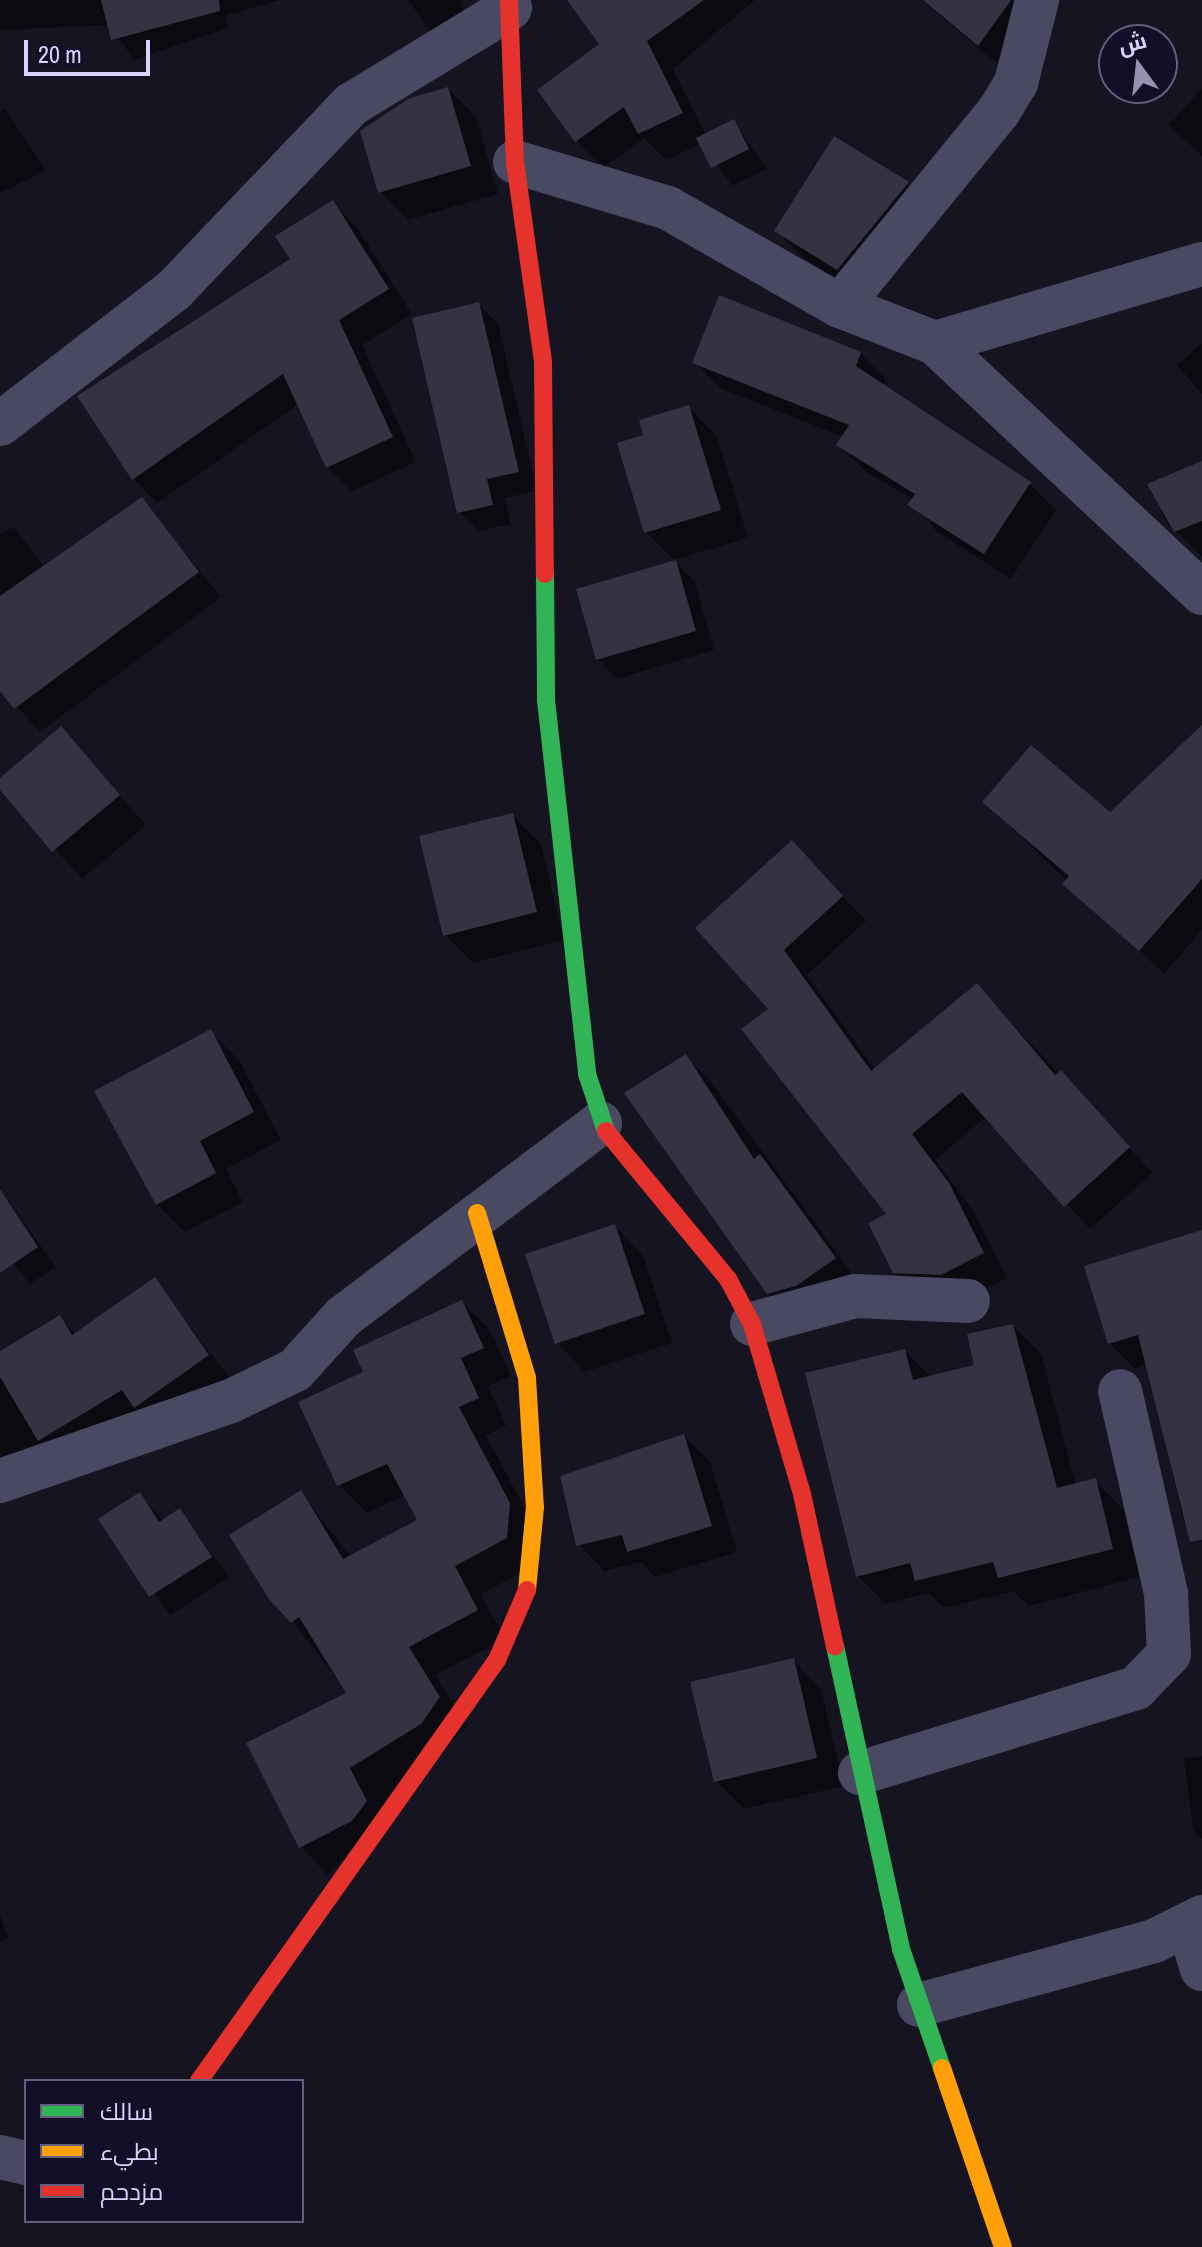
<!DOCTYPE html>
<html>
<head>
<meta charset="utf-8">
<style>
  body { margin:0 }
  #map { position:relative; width:1202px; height:2247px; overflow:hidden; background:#161421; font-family:"Archivo Narrow",Cairo,sans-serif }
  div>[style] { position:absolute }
  .shadow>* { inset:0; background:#0007 }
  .building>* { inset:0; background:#343243 }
  .street>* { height:44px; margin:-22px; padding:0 22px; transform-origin:22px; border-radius:22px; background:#4a4962 }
  .fast>* { height:18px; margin:-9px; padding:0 9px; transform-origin:9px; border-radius:9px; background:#30b455 }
  .slow>* { height:18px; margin:-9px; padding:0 9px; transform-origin:9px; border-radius:9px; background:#ff9f0a }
  .jam>* { height:18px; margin:-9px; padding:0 9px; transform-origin:9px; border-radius:9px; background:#e5322d }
  span { translate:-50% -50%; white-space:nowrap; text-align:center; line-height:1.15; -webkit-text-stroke:8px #130f26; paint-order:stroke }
  .legend { position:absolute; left:24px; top:2079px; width:280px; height:144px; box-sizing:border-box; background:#130f26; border:2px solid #625e7d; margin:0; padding:10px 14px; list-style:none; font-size:24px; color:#d9d4ff }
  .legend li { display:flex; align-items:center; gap:16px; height:40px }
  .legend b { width:40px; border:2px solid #625e7d }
  .north { position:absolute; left:1098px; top:24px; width:80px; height:80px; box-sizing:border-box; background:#130f26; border:2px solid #625e7d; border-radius:50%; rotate:345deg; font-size:22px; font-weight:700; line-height:32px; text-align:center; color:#d9d4ff }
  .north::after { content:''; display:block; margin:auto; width:28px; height:36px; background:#9591b1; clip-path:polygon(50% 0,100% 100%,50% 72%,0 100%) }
  .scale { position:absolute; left:24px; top:40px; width:126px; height:36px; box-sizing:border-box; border:4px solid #d9d4ff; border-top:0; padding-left:10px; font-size:24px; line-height:28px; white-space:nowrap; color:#d9d4ff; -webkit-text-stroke:6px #130f26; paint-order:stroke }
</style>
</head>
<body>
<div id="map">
  <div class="shadow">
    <i style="clip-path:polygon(0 0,280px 0,225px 16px,228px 28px,134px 60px,110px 25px,0 30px)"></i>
    <i style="clip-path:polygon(408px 0,461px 0,466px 25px,431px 33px)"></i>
    <i style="clip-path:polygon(569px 0,755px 0,673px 69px,706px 135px,733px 121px,767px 169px,732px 186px,701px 144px,666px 160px,644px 138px,604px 167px,577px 141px,601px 44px)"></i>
    <i style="clip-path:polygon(923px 0,1027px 0,1005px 70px,931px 8px)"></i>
    <i style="clip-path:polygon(1202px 88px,1202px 156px,1169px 125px)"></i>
    <i style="clip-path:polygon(448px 89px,476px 117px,498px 194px,408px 220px,380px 192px)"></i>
    <i style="clip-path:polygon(5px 109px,46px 171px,0 193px,0 111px)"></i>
    <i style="clip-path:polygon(907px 184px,935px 212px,866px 297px,805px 259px,777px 231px)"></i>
    <i style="clip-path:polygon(333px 203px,357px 227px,412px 314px,362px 345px,416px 462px,352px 491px,328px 467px,299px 404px,157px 503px,133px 478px)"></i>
    <i style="clip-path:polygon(478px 304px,498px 323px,537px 491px,505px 498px,511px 524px,479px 531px,459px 512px)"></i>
    <i style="clip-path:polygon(1202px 343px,1202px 394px,1177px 365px)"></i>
    <i style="clip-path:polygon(860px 353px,886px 379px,883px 387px,1030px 484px,1056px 510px,1011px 579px,936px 531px,913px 500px,865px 471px,839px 445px,844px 437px,720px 388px,694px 362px)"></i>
    <i style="clip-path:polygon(688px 407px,717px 436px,748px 538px,674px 560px,646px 532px,645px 437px)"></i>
    <i style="clip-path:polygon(1202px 463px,1202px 556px,1166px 522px,1150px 485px)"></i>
    <i style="clip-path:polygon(142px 500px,221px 597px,40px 732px,0 688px,0 534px,14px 527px,47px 570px)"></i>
    <i style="clip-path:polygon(676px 562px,695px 582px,714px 650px,617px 679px,598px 659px)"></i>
    <i style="clip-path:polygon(1202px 728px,1202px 930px,1164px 974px,985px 802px,1110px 815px)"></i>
    <i style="clip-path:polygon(61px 729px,146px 825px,82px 879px,0 787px)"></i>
    <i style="clip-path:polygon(513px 816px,541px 844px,564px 940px,473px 963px,445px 935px)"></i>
    <i style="clip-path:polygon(792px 843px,866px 921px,807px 975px,876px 1071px,977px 986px,1153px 1173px,1090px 1229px,986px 1117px,935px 1160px,973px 1210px,1007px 1278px,966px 1298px,920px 1296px,895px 1271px,889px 1215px,771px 1009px)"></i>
    <i style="clip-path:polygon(210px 1032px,239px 1060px,281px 1140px,226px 1169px,243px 1202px,185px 1232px,157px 1204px)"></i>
    <i style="clip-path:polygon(685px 1056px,713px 1084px,862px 1287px,797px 1321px,768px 1293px)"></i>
    <i style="clip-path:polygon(0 1189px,56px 1267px,30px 1284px,0 1248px)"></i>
    <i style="clip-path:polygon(615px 1226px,643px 1255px,672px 1343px,585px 1372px,557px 1343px)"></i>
    <i style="clip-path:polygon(1202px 1232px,1202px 1542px,1184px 1524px,1147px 1365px,1135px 1369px,1109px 1343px)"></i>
    <i style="clip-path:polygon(154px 1280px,233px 1382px,0 1496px,0 1354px,60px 1318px,76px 1334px)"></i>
    <i style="clip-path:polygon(462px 1302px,490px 1330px,511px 1376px,488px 1386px,506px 1426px,486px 1435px,537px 1532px,534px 1566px,481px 1594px,505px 1639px,435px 1675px,467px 1726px,328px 1875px,301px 1847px,349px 1694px,292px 1621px,301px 1493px,351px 1557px,419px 1521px,406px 1495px,367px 1513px,339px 1485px,365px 1373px)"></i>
    <i style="clip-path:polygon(1013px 1326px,1041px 1354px,1076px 1485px,1095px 1480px,1123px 1509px,1140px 1577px,1028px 1606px,1014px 1591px,945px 1608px,929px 1593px,886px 1604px,858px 1576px,905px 1351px,931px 1377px,976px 1366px)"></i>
    <i style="clip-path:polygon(684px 1436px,710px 1462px,737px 1552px,655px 1577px,641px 1562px,604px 1571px,578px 1544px)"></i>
    <i style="clip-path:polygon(140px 1495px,164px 1521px,180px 1511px,229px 1577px,170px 1615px,101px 1520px)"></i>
    <i style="clip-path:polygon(793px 1660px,821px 1689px,844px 1786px,744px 1809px,716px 1781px)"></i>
    <i style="clip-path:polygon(1202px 1756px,1202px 1839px,1193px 1830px,1184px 1758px)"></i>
    <i style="clip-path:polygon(0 1915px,8px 1938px,0 1941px)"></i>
  </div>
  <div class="building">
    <i style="clip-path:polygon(101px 0,219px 0,220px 11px,111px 40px)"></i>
    <i style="clip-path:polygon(567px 0,704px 0,647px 41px,683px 113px,638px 134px,624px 107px,575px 142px,537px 90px,599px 44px)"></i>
    <i style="clip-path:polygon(923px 0,1011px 0,978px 46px)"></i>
    <i style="clip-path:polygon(448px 87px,471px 166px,378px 193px,360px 131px,410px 98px)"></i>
    <i style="clip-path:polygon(734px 119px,749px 149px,711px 168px,696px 138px)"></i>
    <i style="clip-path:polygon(834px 136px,909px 182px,837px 270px,774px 231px)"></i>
    <i style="clip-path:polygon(333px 200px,389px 289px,339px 320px,393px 437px,326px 468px,283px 374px,132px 480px,77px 396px,290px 259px,275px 236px)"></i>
    <i style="clip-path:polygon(719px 295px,861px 352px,856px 366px,1031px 482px,984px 554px,907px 505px,915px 494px,836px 445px,849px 425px,692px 363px)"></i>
    <i style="clip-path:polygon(479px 302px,519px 472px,487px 479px,493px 505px,457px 513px,412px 318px)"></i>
    <i style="clip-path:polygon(689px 405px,721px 510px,644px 533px,617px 443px,643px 435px,639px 420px)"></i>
    <i style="clip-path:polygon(1202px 461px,1202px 521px,1174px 532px,1147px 484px)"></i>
    <i style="clip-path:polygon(142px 497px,199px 572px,14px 709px,0 691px,0 596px)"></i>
    <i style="clip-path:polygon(676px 560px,696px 631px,596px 660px,576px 589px)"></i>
    <i style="clip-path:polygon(1202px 725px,1202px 879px,1139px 951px,1062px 884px,1069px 876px,982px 802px,1031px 745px,1110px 812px)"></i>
    <i style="clip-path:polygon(61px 726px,120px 795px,52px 852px,0 790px,0 778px)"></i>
    <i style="clip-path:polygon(513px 813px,537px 912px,443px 936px,419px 836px)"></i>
    <i style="clip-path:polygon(792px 840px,843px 896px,784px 950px,871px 1071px,977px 983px,1055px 1075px,1061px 1070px,1130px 1147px,1064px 1207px,962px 1092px,912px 1134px,949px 1183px,984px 1253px,941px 1275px,893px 1273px,868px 1223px,886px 1214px,741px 1029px,768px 1009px,695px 928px)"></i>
    <i style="clip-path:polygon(211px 1029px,254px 1112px,200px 1141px,216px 1173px,156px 1205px,94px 1091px)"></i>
    <i style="clip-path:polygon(686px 1054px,754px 1159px,760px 1154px,836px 1258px,796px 1286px,767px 1294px,624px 1093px)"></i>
    <i style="clip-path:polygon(0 1189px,38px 1247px,0 1273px)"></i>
    <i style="clip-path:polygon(615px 1224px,645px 1314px,555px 1344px,525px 1254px)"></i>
    <i style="clip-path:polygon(1202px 1230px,1202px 1540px,1190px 1542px,1138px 1335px,1108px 1344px,1084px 1266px)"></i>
    <i style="clip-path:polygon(155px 1277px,209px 1355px,134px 1408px,122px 1390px,38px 1441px,0 1377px,0 1351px,60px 1315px,72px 1335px)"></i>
    <i style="clip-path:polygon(462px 1300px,484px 1348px,461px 1358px,479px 1398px,459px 1407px,510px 1503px,507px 1538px,455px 1566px,478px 1610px,409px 1647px,440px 1697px,421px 1724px,350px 1768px,367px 1801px,352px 1821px,299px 1848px,246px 1743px,346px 1693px,299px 1617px,291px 1623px,269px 1599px,229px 1535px,301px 1490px,343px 1559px,417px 1520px,387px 1464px,337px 1486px,298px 1402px,363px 1372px,353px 1350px)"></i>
    <i style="clip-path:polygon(1013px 1324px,1057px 1488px,1096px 1478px,1113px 1549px,998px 1578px,993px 1562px,915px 1581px,910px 1563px,856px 1577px,805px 1373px,905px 1349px,913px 1380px,974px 1365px,967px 1334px)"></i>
    <i style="clip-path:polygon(684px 1434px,712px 1526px,627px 1552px,622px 1535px,576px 1546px,560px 1476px)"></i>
    <i style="clip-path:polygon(140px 1492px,159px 1522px,180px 1508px,212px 1557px,149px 1597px,98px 1519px)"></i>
    <i style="clip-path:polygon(794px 1658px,817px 1758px,714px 1782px,690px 1682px)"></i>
  </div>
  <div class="street">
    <i style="left:515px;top:162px;width:160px;rotate:16.7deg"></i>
    <i style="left:668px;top:208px;width:198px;rotate:29.7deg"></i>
    <i style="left:840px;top:306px;width:102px;rotate:21.3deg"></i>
    <i style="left:935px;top:343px;width:366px;rotate:43.1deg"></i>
    <i style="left:840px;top:306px;width:252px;rotate:-50.8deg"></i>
    <i style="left:999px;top:111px;width:33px;rotate:-59deg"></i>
    <i style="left:1016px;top:83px;width:86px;rotate:-75.8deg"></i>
    <i style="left:935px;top:343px;width:278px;rotate:-16.5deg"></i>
    <i style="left:0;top:424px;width:218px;rotate:-37.6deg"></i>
    <i style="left:173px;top:291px;width:259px;rotate:-46.3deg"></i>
    <i style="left:352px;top:104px;width:185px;rotate:-31.3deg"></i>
    <i style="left:752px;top:1324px;width:107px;rotate:-15.2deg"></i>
    <i style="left:855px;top:1296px;width:113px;rotate:2.5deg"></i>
    <i style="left:0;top:1481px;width:244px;rotate:-19.1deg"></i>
    <i style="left:231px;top:1401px;width:71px;rotate:-25.8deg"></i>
    <i style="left:295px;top:1370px;width:72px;rotate:-47.8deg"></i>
    <i style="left:343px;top:1317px;width:322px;rotate:-37deg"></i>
    <i style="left:860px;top:1773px;width:289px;rotate:-17.1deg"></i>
    <i style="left:1136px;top:1688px;width:47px;rotate:-45.9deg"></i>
    <i style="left:1169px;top:1654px;width:61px;rotate:-92.8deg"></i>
    <i style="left:1166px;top:1593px;width:207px;rotate:-102.8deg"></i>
    <i style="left:1189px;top:1926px;width:45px;rotate:73.2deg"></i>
    <i style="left:919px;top:2005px;width:244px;rotate:-15.2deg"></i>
    <i style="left:1154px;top:1941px;width:54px;rotate:-26.6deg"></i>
    <i style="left:0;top:2157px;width:27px;rotate:13deg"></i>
  </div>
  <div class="fast">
    <i style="left:545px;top:574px;width:126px;rotate:89.5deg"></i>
    <i style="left:546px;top:700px;width:376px;rotate:83.7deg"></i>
    <i style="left:587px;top:1074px;width:60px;rotate:71.6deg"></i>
    <i style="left:835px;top:1646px;width:310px;rotate:77.7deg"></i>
    <i style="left:901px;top:1949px;width:126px;rotate:71deg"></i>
  </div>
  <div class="slow">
    <i style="left:477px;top:1213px;width:172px;rotate:73.1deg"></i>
    <i style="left:527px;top:1378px;width:129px;rotate:86.5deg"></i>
    <i style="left:535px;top:1507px;width:83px;rotate:95.5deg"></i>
    <i style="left:942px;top:2068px;width:189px;rotate:71.2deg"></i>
  </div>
  <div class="jam">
    <i style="left:509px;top:0;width:162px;rotate:87.9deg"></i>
    <i style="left:515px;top:162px;width:202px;rotate:82deg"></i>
    <i style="left:543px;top:362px;width:212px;rotate:89.5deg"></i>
    <i style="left:606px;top:1131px;width:192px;rotate:50.5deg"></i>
    <i style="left:728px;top:1279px;width:51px;rotate:61.9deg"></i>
    <i style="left:752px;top:1324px;width:177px;rotate:73.6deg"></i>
    <i style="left:802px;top:1494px;width:156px;rotate:77.8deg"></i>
    <i style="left:199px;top:2081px;width:516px;rotate:-54.71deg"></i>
    <i style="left:497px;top:1660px;width:76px;rotate:-66.8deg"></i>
  </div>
  <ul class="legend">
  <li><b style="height:10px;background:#30b455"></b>سالك</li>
  <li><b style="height:10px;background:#ff9f0a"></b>بطيء</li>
  <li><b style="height:10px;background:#e5322d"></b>مزدحم</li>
  </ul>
  <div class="north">ش</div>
  <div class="scale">20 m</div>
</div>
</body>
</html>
